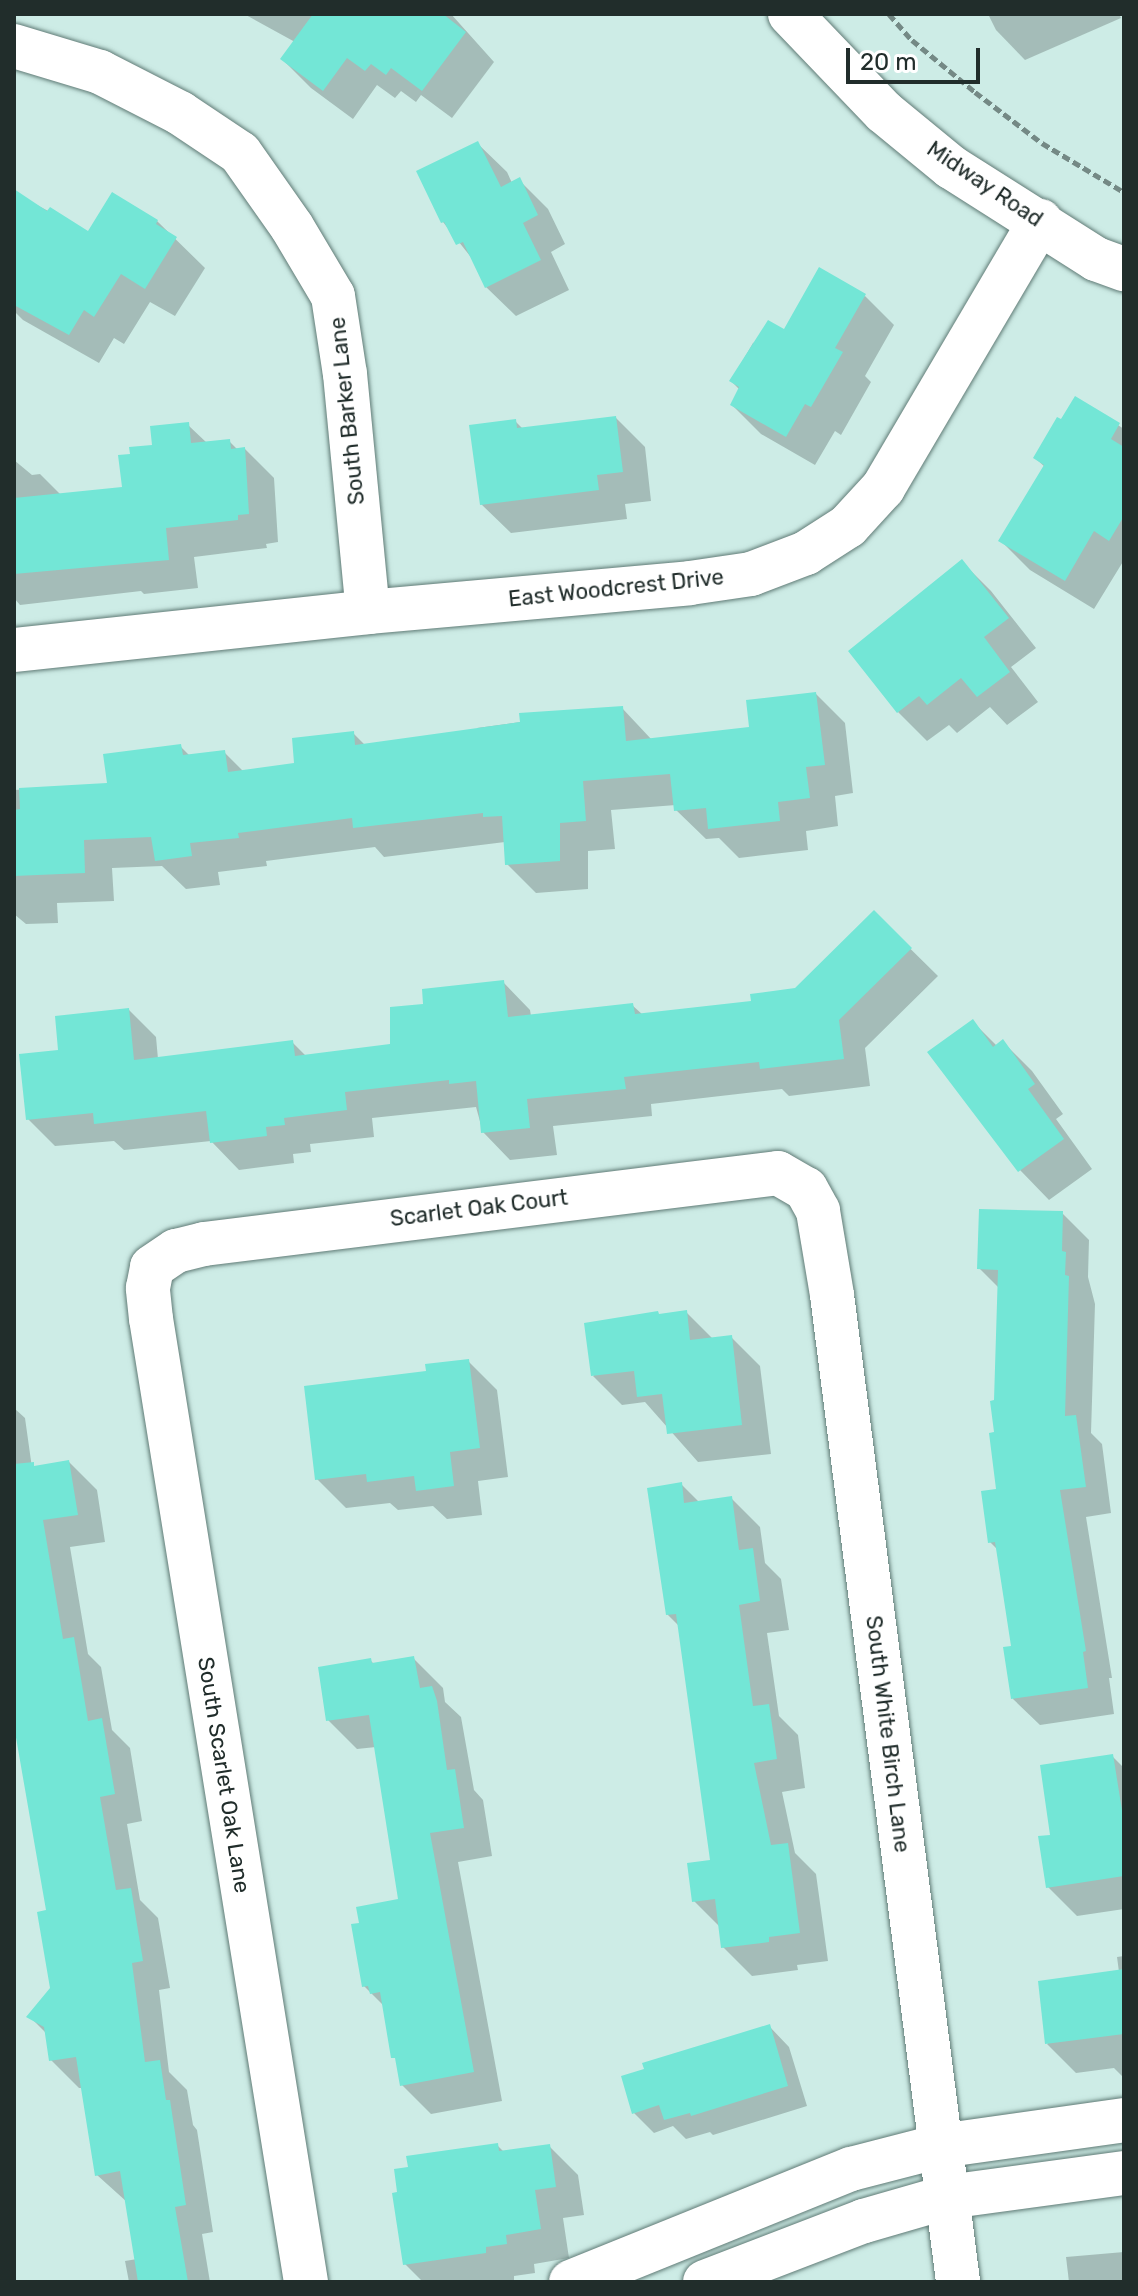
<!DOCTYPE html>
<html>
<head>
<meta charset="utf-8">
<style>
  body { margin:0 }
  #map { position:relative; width:1138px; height:2296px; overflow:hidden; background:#cdece6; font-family:Rubik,sans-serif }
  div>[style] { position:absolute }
  .shadow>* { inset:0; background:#0003 }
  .building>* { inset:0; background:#73e6d6 }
  .path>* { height:5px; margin-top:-2.5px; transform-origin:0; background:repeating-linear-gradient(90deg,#748985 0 8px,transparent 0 12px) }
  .roads { filter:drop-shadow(0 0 2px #607b76) drop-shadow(0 0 2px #607b76) }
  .street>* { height:44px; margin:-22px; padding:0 22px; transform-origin:22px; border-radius:22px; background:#fff }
  .secondary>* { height:44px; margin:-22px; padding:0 22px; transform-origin:22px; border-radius:22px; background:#fff }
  span { translate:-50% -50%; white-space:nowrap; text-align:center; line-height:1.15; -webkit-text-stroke:6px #fff; paint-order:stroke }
  .street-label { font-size:22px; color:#212d2b }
  .frame { position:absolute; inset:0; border:16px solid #212d2b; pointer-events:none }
  .scale { position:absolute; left:846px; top:48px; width:134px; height:36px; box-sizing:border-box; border:4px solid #212d2b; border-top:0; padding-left:10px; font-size:24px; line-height:28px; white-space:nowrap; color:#212d2b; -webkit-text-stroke:6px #fff; paint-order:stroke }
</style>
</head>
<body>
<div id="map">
  <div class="shadow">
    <i style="clip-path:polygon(244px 14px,451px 14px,494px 62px,452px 118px,421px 95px,416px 102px,401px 91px,395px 98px,377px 85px,353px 119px,311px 88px,282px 59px,295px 42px)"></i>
    <i style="clip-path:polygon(988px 14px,1119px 14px,1121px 18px,1025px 60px,996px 30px)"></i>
    <i style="clip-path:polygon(477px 143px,507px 172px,512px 183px,519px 180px,548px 209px,565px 244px,551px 252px,569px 290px,516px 316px,486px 287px,474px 261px,443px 222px)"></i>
    <i style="clip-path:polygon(24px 198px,89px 233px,157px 221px,205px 268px,175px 316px,150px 302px,124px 344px,114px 338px,99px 363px,23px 320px,14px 311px,14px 200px)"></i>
    <i style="clip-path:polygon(865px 296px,894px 325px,865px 376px,871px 382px,841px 435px,835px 431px,815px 465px,761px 434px,732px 405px,740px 390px,731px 381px,753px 343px)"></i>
    <i style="clip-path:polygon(1076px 398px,1124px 429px,1124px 560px,1094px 609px,1030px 570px,1001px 541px,1045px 467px,1035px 458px)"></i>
    <i style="clip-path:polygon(616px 418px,645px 447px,651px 501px,625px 504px,627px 519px,511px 533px,481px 504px,515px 421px,523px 429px)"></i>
    <i style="clip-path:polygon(188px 425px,207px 443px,229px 441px,238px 450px,245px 449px,274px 478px,278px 542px,266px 544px,267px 548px,194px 557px,198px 588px,144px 594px,141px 591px,20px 605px,14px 598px,14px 460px,32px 475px,40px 474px,61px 495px,124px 489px,154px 447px)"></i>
    <i style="clip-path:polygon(962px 562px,991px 591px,1036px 648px,1011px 667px,1038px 702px,1007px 725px,990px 707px,957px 733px,949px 725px,927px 741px,898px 712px)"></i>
    <i style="clip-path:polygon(816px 694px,845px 723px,853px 793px,835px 796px,838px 826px,806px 831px,808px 850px,739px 858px,719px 838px,706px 839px,676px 810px,676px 805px,611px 810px,615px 849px,588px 851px,588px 889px,536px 893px,507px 864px,505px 842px,384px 857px,375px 847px,266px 861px,267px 866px,218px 872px,220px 885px,186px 889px,162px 866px,112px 868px,114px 901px,57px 903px,58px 923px,26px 924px,14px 914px,14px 790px,109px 785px,181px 747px,190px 756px,224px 752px,244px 772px,296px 765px,353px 733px,366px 746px,478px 732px,477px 728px,622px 708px,652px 740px,751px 728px)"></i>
    <i style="clip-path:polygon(874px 913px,938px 976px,865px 1048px,870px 1086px,789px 1096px,782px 1089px,651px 1104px,652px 1116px,553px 1126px,557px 1155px,510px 1160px,483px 1132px,476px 1107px,372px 1118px,374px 1137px,310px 1144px,311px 1152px,293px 1154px,294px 1163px,239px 1170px,211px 1141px,124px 1150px,114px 1141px,55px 1146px,28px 1119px,60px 1052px,129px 1010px,156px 1037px,158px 1059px,292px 1042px,306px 1056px,392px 1046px,426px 1005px,503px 982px,530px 1010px,531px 1016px,632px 1005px,643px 1015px,753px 1003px,796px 990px)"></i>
    <i style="clip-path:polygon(972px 1021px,997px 1046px,1003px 1042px,1032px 1071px,1063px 1114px,1056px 1119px,1092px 1169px,1049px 1200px,1020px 1170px)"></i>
    <i style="clip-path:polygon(1062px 1213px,1089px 1240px,1088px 1277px,1095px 1304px,1091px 1433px,1102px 1444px,1111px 1513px,1086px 1517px,1112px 1678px,1109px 1678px,1114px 1714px,1040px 1725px,1013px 1699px,1014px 1647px,999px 1551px,990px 1542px,999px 1490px,996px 1402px,1000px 1289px,979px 1268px)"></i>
    <i style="clip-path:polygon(686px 1312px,713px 1339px,731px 1337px,760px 1366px,771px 1454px,698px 1462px,645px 1402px,622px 1405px,593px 1376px,660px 1316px)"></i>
    <i style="clip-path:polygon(468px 1361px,497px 1390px,508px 1477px,478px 1481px,482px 1515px,447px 1519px,433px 1506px,398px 1510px,390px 1503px,346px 1508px,317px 1479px,429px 1372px)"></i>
    <i style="clip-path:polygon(14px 1408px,25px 1418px,32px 1468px,69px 1462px,97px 1490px,105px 1542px,70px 1547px,88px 1654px,101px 1667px,112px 1730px,130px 1748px,142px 1821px,127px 1824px,140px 1900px,158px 1918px,170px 1988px,159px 1990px,169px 2072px,187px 2090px,193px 2125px,197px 2130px,213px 2232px,202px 2234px,210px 2282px,129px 2282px,125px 2261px,137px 2259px,127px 2202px,97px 2175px,83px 2088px,79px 2088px,51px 2060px,47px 2034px,29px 2016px,52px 1988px,49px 1912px,14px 1721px)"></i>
    <i style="clip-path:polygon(681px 1484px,700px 1503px,731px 1498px,760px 1527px,765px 1563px,781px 1579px,789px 1630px,767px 1633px,779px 1716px,798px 1735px,805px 1788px,782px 1792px,795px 1853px,816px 1874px,828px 1961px,797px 1965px,798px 1970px,752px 1976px,723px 1947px,720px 1927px,694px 1901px,713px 1862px,680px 1627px,667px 1614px)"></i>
    <i style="clip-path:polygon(414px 1659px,443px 1688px,445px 1702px,461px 1717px,474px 1790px,483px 1800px,492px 1856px,458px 1862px,502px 2101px,431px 2114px,402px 2085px,384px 2006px,364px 1986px,361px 1924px,401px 1901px,376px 1747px,357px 1749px,328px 1720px,370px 1660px,375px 1665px)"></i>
    <i style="clip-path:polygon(1112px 1756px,1124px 1768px,1124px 1909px,1077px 1916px,1048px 1887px,1052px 1837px)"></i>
    <i style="clip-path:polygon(1124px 1956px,1124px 2078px,1114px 2068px,1076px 2073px,1047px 2044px,1119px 1972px,1117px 1957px)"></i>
    <i style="clip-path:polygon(769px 2026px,789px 2047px,807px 2106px,713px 2135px,710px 2132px,686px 2139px,673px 2126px,654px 2133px,633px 2112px)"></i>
    <i style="clip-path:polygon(497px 2145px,504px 2152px,549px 2146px,578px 2175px,584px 2215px,563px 2218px,569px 2258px,534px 2264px,535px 2273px,514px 2276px,514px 2281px,423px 2282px,405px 2264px)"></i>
    <i style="clip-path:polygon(1124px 2252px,1124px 2282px,1069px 2282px,1066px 2257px)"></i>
  </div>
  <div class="building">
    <i style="clip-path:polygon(313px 14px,443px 14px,466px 32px,422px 91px,391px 68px,386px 75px,371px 64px,365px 71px,347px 58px,323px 91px,280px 59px)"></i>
    <i style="clip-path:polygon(478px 141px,501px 187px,520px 177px,538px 215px,523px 223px,541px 260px,485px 288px,463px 242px,456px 245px,444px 222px,441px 223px,416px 171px)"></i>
    <i style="clip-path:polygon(14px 189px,47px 211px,50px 207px,88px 231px,112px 192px,158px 220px,156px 224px,177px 237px,145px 289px,121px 274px,94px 317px,84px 310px,69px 335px,14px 305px)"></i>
    <i style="clip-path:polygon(819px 267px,866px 294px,835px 348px,843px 352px,811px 407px,805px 404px,786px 437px,730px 405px,739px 387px,729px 381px,768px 320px,784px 329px)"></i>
    <i style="clip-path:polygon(1075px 396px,1120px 423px,1111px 439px,1124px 447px,1124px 516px,1109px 541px,1094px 531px,1065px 581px,998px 541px,1044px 465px,1033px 458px,1057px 417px,1061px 419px)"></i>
    <i style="clip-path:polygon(616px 416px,623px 472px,597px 475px,599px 490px,480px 505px,469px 425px,516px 419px,517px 428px)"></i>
    <i style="clip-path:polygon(189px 422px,191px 443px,230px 439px,231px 449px,245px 447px,249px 514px,238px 515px,238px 520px,166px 528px,169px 560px,14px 574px,14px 498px,122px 487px,118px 455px,130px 454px,129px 447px,152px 445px,150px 426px)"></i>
    <i style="clip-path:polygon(962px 559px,1009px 618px,984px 637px,1010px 672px,977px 697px,961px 678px,927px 705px,919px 696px,897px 713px,848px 651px)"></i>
    <i style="clip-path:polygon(816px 692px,825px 765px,806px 767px,810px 798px,778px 802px,780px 821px,708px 829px,706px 808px,674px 811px,670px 774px,583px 781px,586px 821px,560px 823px,560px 861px,505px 865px,502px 816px,483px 817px,483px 813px,353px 828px,352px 818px,238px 833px,239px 838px,190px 843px,192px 856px,155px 861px,151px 837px,84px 840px,85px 873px,14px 876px,14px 810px,20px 809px,19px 788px,107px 783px,103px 754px,181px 744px,183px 755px,225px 750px,228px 772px,294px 763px,292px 738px,354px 731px,355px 745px,520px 722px,519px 713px,623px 706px,626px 741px,749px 727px,746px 700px)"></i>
    <i style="clip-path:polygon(874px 910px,912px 948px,839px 1020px,844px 1059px,760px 1069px,759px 1062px,624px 1077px,626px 1089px,527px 1099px,530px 1128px,481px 1133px,476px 1081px,449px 1084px,449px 1080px,345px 1092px,347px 1110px,284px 1118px,285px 1125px,266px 1127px,267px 1136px,210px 1143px,206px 1111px,94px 1124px,93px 1113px,26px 1120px,19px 1054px,58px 1050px,55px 1016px,129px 1008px,134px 1060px,293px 1040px,295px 1056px,390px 1044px,390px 1007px,423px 1004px,422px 989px,504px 980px,508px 1017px,633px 1003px,635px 1014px,751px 1001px,750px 994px,795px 988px)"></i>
    <i style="clip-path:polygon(973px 1019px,993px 1047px,1003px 1039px,1035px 1084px,1028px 1089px,1064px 1139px,1018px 1172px,927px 1052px)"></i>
    <i style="clip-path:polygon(979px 1209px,1063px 1211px,1062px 1251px,1066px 1252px,1065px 1275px,1069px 1276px,1065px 1416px,1076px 1415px,1086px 1487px,1060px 1490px,1086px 1651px,1083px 1652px,1088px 1688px,1011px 1699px,1003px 1647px,1011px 1646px,995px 1542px,988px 1543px,981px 1491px,996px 1489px,989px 1433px,994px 1432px,990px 1401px,994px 1400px,998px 1270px,977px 1269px)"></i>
    <i style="clip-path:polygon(687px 1310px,690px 1340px,732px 1335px,742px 1425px,667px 1434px,662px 1394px,637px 1397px,634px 1371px,591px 1376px,584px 1323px,658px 1311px,659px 1314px)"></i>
    <i style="clip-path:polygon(469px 1359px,480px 1448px,450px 1452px,454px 1486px,416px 1491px,414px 1476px,367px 1482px,366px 1474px,315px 1480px,304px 1386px,426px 1371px,425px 1364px)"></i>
    <i style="clip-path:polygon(69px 1460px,78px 1515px,43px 1520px,63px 1639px,74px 1637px,88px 1721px,102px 1718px,115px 1794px,100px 1797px,116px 1890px,131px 1888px,143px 1961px,132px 1963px,145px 2062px,160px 2060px,166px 2100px,170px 2100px,186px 2205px,175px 2207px,188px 2282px,138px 2282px,120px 2171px,95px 2176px,76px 2057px,49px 2061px,44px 2027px,26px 2017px,50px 1988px,37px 1912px,46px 1910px,14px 1726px,14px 1464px,34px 1462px,34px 1466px)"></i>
    <i style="clip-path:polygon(682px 1482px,684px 1503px,732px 1496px,739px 1550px,753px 1548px,760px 1601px,739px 1605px,753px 1706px,769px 1704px,777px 1759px,754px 1763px,771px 1845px,788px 1843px,800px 1933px,769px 1937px,769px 1942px,721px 1948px,715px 1899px,692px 1902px,687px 1863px,710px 1860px,676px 1614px,666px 1615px,647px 1488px)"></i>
    <i style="clip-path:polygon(414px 1656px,420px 1688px,432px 1686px,437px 1701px,447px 1770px,455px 1769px,464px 1828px,430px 1833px,474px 2072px,400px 2086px,395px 2058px,391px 2058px,380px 1992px,370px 1994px,368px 1986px,362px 1987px,351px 1924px,359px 1923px,356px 1907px,398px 1899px,369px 1715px,326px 1721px,318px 1667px,371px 1658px,372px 1663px)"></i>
    <i style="clip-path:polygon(1113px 1754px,1124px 1823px,1124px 1876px,1046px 1888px,1038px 1836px,1050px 1835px,1040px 1765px)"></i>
    <i style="clip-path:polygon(1124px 1969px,1124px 2034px,1045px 2044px,1038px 1981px)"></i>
    <i style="clip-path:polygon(770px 2024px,788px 2086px,691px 2116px,690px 2113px,664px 2120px,659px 2105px,632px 2114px,621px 2076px,644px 2069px,642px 2063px)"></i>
    <i style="clip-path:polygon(498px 2143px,499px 2151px,550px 2144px,556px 2187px,535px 2190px,541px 2229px,506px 2235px,507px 2244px,486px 2247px,486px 2253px,403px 2265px,392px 2193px,397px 2192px,394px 2169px,408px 2167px,406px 2156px)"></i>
  </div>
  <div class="path">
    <i style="left:889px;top:14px;width:35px;rotate:49deg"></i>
    <i style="left:912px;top:40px;width:82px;rotate:39.5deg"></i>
    <i style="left:975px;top:92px;width:84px;rotate:37.3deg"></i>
    <i style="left:1042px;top:143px;width:96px;rotate:30.9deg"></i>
  </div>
  <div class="roads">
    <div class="street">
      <i style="left:14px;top:46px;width:90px;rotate:16.8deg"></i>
      <i style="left:100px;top:72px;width:90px;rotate:27.1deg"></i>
      <i style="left:180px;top:113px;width:72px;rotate:33.7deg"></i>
      <i style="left:240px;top:153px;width:90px;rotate:54.9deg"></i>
      <i style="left:292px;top:227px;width:80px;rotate:59.3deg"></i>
      <i style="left:333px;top:296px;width:79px;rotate:81.3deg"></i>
      <i style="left:345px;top:374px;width:239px;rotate:84.5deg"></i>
      <i style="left:14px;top:650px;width:356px;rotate:-6.1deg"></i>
      <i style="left:368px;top:612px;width:323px;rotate:-5.1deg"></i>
      <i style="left:690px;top:583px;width:62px;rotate:-8.4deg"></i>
      <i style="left:751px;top:574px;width:59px;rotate:-20.9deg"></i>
      <i style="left:806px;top:553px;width:50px;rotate:-32.7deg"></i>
      <i style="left:848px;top:526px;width:52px;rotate:-47.4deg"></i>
      <i style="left:883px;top:488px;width:310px;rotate:-59.5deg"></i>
      <i style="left:306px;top:2282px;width:975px;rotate:-99.14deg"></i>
      <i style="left:151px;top:1319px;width:31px;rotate:-96deg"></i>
      <i style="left:148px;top:1288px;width:21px;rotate:-79deg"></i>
      <i style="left:152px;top:1267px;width:29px;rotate:-34deg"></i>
      <i style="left:176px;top:1251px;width:29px;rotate:-14deg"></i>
      <i style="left:204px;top:1244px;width:578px;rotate:-7.05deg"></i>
      <i style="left:778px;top:1173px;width:32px;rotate:30deg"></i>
      <i style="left:806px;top:1189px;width:25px;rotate:61deg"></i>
      <i style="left:818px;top:1211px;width:85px;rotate:80.5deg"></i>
      <i style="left:832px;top:1295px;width:995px;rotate:82.72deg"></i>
      <i style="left:571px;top:2282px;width:302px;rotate:-22deg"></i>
      <i style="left:851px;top:2169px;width:92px;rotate:-14.5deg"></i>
      <i style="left:940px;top:2146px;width:186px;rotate:-8deg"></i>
      <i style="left:705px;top:2282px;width:170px;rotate:-21deg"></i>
      <i style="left:864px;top:2221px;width:86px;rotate:-16.1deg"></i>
      <i style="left:947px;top:2197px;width:179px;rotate:-7.7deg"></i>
    </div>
    <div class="secondary">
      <i style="left:790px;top:14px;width:136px;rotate:46.2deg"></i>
      <i style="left:884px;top:112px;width:87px;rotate:39.4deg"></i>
      <i style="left:951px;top:167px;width:172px;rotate:32.4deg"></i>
      <i style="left:1096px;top:259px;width:30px;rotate:20deg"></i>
    </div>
  </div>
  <div class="street-label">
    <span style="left:985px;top:184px;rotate:34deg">Midway Road</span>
    <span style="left:347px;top:411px;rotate:-96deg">South Barker Lane</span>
    <span style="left:616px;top:588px;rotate:-6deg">East Woodcrest Drive</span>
    <span style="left:479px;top:1208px;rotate:-7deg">Scarlet Oak Court</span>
    <span style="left:888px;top:1734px;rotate:83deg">South White Birch Lane</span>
    <span style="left:224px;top:1775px;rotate:81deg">South Scarlet Oak Lane</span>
  </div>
  <div class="frame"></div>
  <div class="scale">20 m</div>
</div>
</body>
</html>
